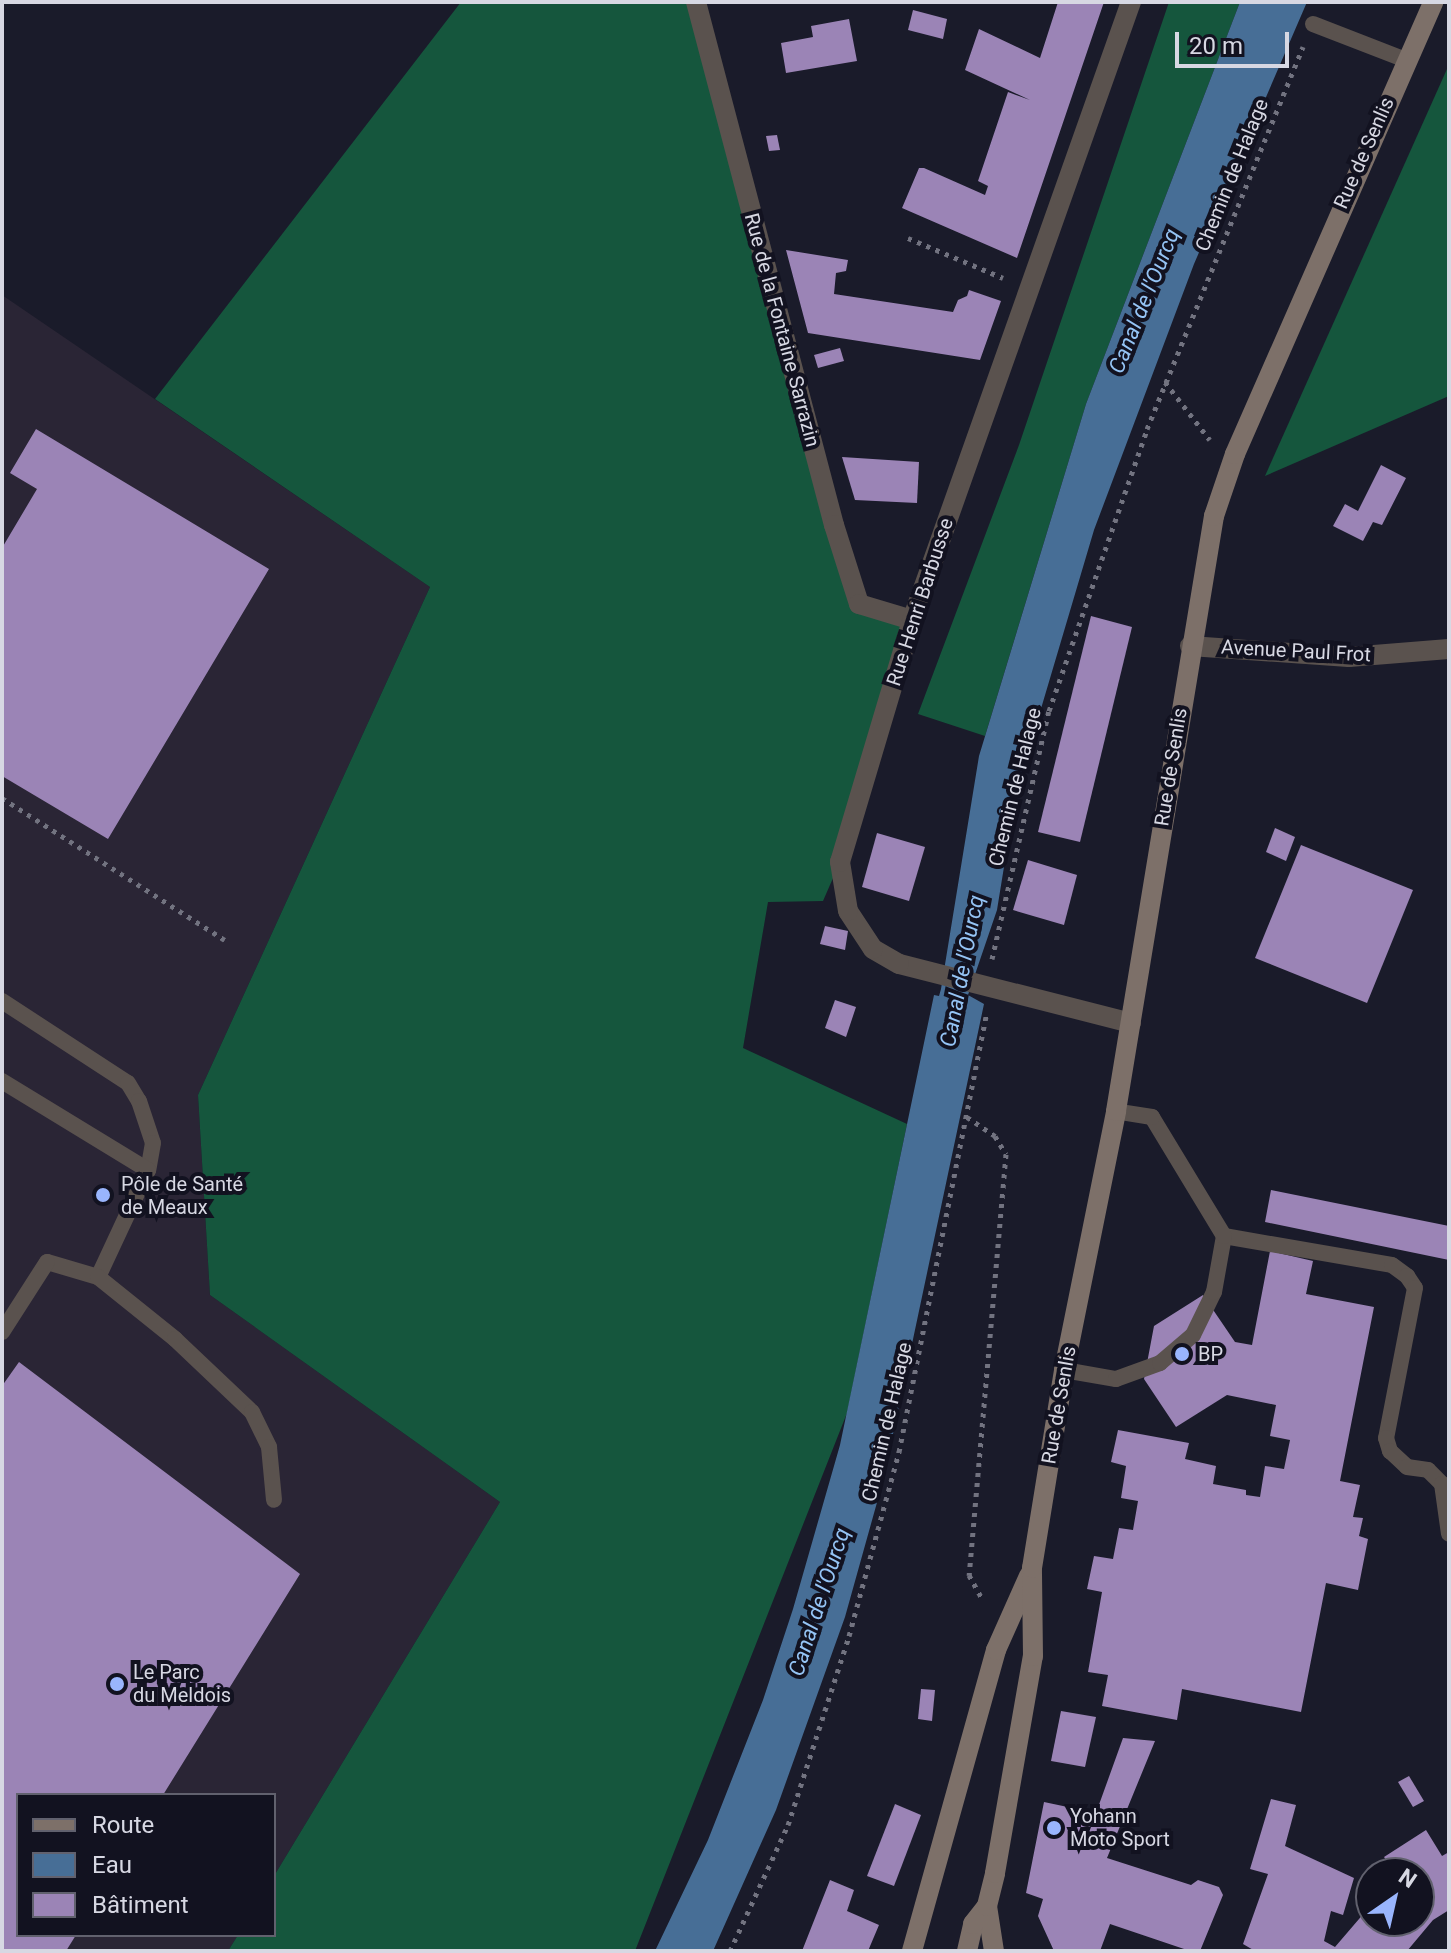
<!DOCTYPE html>
<html>
<head>
<meta charset="utf-8">
<style>
  body { margin:0 }
  #map { position:relative; width:1451px; height:1953px; overflow:hidden; background:#1a1b2a; font-family:Roboto,sans-serif }
  div>[style] { position:absolute }
  .medical>* { inset:0; background:#2a2535 }
  .forest>* { inset:0; background:#15563d }
  .water>* { inset:0; background:#476e96 }
  .building>* { inset:0; background:#9b84b6 }
  .path>* { height:5px; margin-top:-2.5px; transform-origin:0; background:repeating-linear-gradient(90deg,#727380 0 4px,transparent 0 10px) }
  .lane>* { height:16px; margin:-8px; padding:0 8px; transform-origin:8px; border-radius:8px; background:#5a524e }
  .street>* { height:20px; margin:-10px; padding:0 10px; transform-origin:10px; border-radius:10px; background:#5a524e }
  .secondary>* { height:20px; margin:-10px; padding:0 10px; transform-origin:10px; border-radius:10px; background:#7d7069 }
  .dots>* { width:22px; height:22px; translate:-50% -50%; box-sizing:border-box; border:4px solid #121220; border-radius:50% }
  span { translate:-50% -50%; white-space:nowrap; text-align:center; line-height:1.15; -webkit-text-stroke:8px #121220; paint-order:stroke }
  .street-label { font-size:20px; color:#d7d8e3 }
  .poi-label { font-size:20px; color:#d7d8e3 }
  .left { translate:0 -50%; text-align:left }
  .water-label { font-size:22px; color:#95c4f5; font-style:italic }
  .frame { position:absolute; inset:0; border:4px solid #d7d8e3; pointer-events:none }
  .legend { position:absolute; left:16px; top:1793px; width:260px; height:144px; box-sizing:border-box; background:#121220; border:2px solid #61616e; margin:0; padding:10px 14px; list-style:none; font-size:24px; color:#d7d8e3 }
  .legend li { display:flex; align-items:center; gap:16px; height:40px }
  .legend b { width:40px; border:2px solid #61616e }
  .north { position:absolute; left:1355px; top:1857px; width:80px; height:80px; box-sizing:border-box; background:#121220; border:2px solid #61616e; border-radius:50%; rotate:34deg; font-size:22px; font-weight:700; line-height:32px; text-align:center; color:#d7d8e3 }
  .north::after { content:''; display:block; margin:auto; width:28px; height:36px; background:#99b5fd; clip-path:polygon(50% 0,100% 100%,50% 72%,0 100%) }
  .scale { position:absolute; left:1175px; top:32px; width:114px; height:36px; box-sizing:border-box; border:4px solid #d7d8e3; border-top:0; padding-left:10px; font-size:24px; line-height:28px; white-space:nowrap; color:#d7d8e3; -webkit-text-stroke:6px #121220; paint-order:stroke }
</style>
</head>
<body>
<div id="map">
  <div class="medical">
    <i style="clip-path:polygon(2px 295px,430px 587px,198px 1095px,210px 1295px,500px 1502px,274px 1876px,274px 1795px,18px 1795px,18px 1935px,238px 1935px,228px 1951px,2px 1951px)"></i>
  </div>
  <div class="forest">
    <i style="clip-path:polygon(461px 2px,696px 2px,859px 603px,912px 620px,840px 862px,823px 901px,768px 902px,743px 1048px,907px 1124px,847px 1413px,635px 1951px,228px 1951px,238px 1935px,274px 1935px,274px 1876px,500px 1502px,210px 1295px,198px 1095px,430px 587px,155px 399px)"></i>
    <i style="clip-path:polygon(1169px 2px,1240px 2px,1086px 404px,985px 736px,918px 714px,1019px 445px)"></i>
    <i style="clip-path:polygon(1449px 65px,1449px 396px,1265px 476px,1447px 69px)"></i>
  </div>
  <div class="water">
    <i style="clip-path:polygon(1240px 2px,1307px 2px,1194px 264px,1094px 530px,1016px 793px,997px 910px,968px 995px,984px 1004px,883px 1481px,845px 1617px,776px 1810px,713px 1951px,655px 1951px,708px 1840px,763px 1700px,793px 1609px,840px 1445px,934px 995px,939px 996px,941px 989px,979px 756px,1086px 404px)"></i>
  </div>
  <div class="building">
    <i style="clip-path:polygon(1058px 2px,1104px 2px,1017px 258px,902px 208px,919px 168px,924px 168px,985px 195px,988px 186px,978px 181px,1008px 92px,1030px 100px,965px 70px,979px 29px,1040px 58px)"></i>
    <i style="clip-path:polygon(913px 10px,947px 19px,943px 39px,908px 30px)"></i>
    <i style="clip-path:polygon(849px 19px,857px 61px,786px 73px,781px 43px,813px 37px,811px 26px)"></i>
    <i style="clip-path:polygon(777px 135px,780px 150px,769px 151px,766px 136px)"></i>
    <i style="clip-path:polygon(786px 250px,848px 260px,846px 271px,836px 273px,834px 294px,953px 312px,958px 300px,967px 296px,969px 290px,1001px 301px,980px 360px,808px 333px)"></i>
    <i style="clip-path:polygon(840px 348px,844px 361px,818px 368px,814px 355px)"></i>
    <i style="clip-path:polygon(36px 429px,269px 569px,108px 839px,2px 776px,2px 548px,37px 489px,10px 473px)"></i>
    <i style="clip-path:polygon(842px 457px,919px 462px,917px 503px,855px 500px)"></i>
    <i style="clip-path:polygon(1381px 465px,1406px 478px,1382px 525px,1373px 522px,1363px 541px,1333px 526px,1345px 504px,1358px 511px)"></i>
    <i style="clip-path:polygon(1091px 616px,1132px 627px,1080px 842px,1038px 832px)"></i>
    <i style="clip-path:polygon(1275px 828px,1295px 837px,1286px 861px,1266px 852px)"></i>
    <i style="clip-path:polygon(877px 833px,925px 847px,909px 901px,862px 887px)"></i>
    <i style="clip-path:polygon(1301px 845px,1413px 890px,1367px 1003px,1255px 958px)"></i>
    <i style="clip-path:polygon(1028px 860px,1077px 875px,1064px 925px,1013px 910px)"></i>
    <i style="clip-path:polygon(825px 926px,848px 931px,845px 950px,820px 944px)"></i>
    <i style="clip-path:polygon(835px 1000px,856px 1007px,846px 1037px,825px 1028px)"></i>
    <i style="clip-path:polygon(1271px 1190px,1449px 1226px,1449px 1260px,1265px 1222px)"></i>
    <i style="clip-path:polygon(1270px 1251px,1313px 1261px,1306px 1294px,1374px 1307px,1340px 1481px,1360px 1485px,1353px 1517px,1363px 1518px,1359px 1536px,1368px 1539px,1358px 1590px,1326px 1583px,1301px 1712px,1182px 1689px,1177px 1720px,1102px 1706px,1108px 1675px,1088px 1672px,1102px 1592px,1087px 1589px,1094px 1556px,1113px 1559px,1119px 1528px,1133px 1530px,1138px 1501px,1121px 1498px,1126px 1466px,1111px 1462px,1118px 1430px,1189px 1443px,1185px 1459px,1216px 1466px,1213px 1484px,1246px 1490px,1246px 1495px,1260px 1497px,1265px 1466px,1284px 1469px,1290px 1440px,1270px 1436px,1276px 1405px,1227px 1395px,1176px 1427px,1144px 1379px,1154px 1326px,1203px 1295px,1235px 1342px,1252px 1345px)"></i>
    <i style="clip-path:polygon(19px 1362px,300px 1574px,163px 1795px,18px 1795px,18px 1935px,76px 1935px,66px 1951px,2px 1951px,2px 1386px)"></i>
    <i style="clip-path:polygon(921px 1689px,935px 1690px,932px 1721px,918px 1719px)"></i>
    <i style="clip-path:polygon(1061px 1711px,1096px 1717px,1085px 1767px,1051px 1761px)"></i>
    <i style="clip-path:polygon(1123px 1738px,1155px 1741px,1107px 1858px,1191px 1885px,1198px 1880px,1219px 1887px,1223px 1895px,1200px 1951px,1190px 1951px,1110px 1924px,1100px 1951px,1054px 1951px,1038px 1916px,1043px 1899px,1026px 1893px,1044px 1802px,1096px 1813px)"></i>
    <i style="clip-path:polygon(1409px 1776px,1424px 1801px,1413px 1807px,1398px 1782px)"></i>
    <i style="clip-path:polygon(1271px 1799px,1296px 1805px,1285px 1846px,1354px 1878px,1343px 1915px,1331px 1911px,1324px 1941px,1335px 1947px,1371px 1905px,1371px 1921px,1419px 1921px,1419px 1873px,1395px 1873px,1384px 1857px,1426px 1830px,1442px 1856px,1449px 1852px,1449px 1910px,1433px 1920px,1407px 1951px,1255px 1951px,1243px 1944px,1268px 1874px,1250px 1869px)"></i>
    <i style="clip-path:polygon(895px 1804px,921px 1815px,894px 1886px,867px 1876px)"></i>
    <i style="clip-path:polygon(830px 1880px,854px 1890px,847px 1911px,879px 1925px,868px 1951px,802px 1951px)"></i>
  </div>
  <div class="path">
    <i style="left:908px;top:238px;width:103px;rotate:22.8deg"></i>
    <i style="left:1165px;top:382px;width:73px;rotate:52.2deg"></i>
    <i style="left:2px;top:798px;width:264px;rotate:32.5deg"></i>
    <i style="left:992px;top:959px;width:254px;rotate:-77.1deg"></i>
    <i style="left:1049px;top:711px;width:299px;rotate:-70.8deg"></i>
    <i style="left:1147px;top:429px;width:413px;rotate:-67.8deg"></i>
    <i style="left:967px;top:1117px;width:34px;rotate:34deg"></i>
    <i style="left:995px;top:1136px;width:21px;rotate:59deg"></i>
    <i style="left:1006px;top:1154px;width:423px;rotate:95deg"></i>
    <i style="left:969px;top:1575px;width:25px;rotate:61deg"></i>
    <i style="left:730px;top:1951px;width:139px;rotate:-65.3deg"></i>
    <i style="left:788px;top:1825px;width:199px;rotate:-72.1deg"></i>
    <i style="left:849px;top:1636px;width:191px;rotate:-74.8deg"></i>
    <i style="left:899px;top:1452px;width:445px;rotate:-78.7deg"></i>
  </div>
  <div class="lane">
    <i style="left:1313px;top:24px;width:100px;rotate:21.2deg"></i>
    <i style="left:2px;top:1001px;width:150px;rotate:33.1deg"></i>
    <i style="left:128px;top:1083px;width:21px;rotate:59deg"></i>
    <i style="left:139px;top:1101px;width:44px;rotate:71.6deg"></i>
    <i style="left:153px;top:1143px;width:27px;rotate:100deg"></i>
    <i style="left:148px;top:1170px;width:118px;rotate:115deg"></i>
    <i style="left:98px;top:1277px;width:53px;rotate:-163.6deg"></i>
    <i style="left:47px;top:1262px;width:83px;rotate:122.7deg"></i>
    <i style="left:2px;top:1081px;width:171px;rotate:31.4deg"></i>
    <i style="left:1224px;top:1236px;width:170px;rotate:9.8deg"></i>
    <i style="left:1392px;top:1265px;width:19px;rotate:36deg"></i>
    <i style="left:1407px;top:1276px;width:14px;rotate:56deg"></i>
    <i style="left:1415px;top:1288px;width:153px;rotate:100.9deg"></i>
    <i style="left:1386px;top:1438px;width:14px;rotate:73deg"></i>
    <i style="left:1390px;top:1451px;width:23px;rotate:43deg"></i>
    <i style="left:1407px;top:1467px;width:21px;rotate:8deg"></i>
    <i style="left:1428px;top:1470px;width:20px;rotate:45deg"></i>
    <i style="left:1442px;top:1484px;width:50px;rotate:82deg"></i>
    <i style="left:98px;top:1277px;width:99px;rotate:38.8deg"></i>
    <i style="left:175px;top:1339px;width:106px;rotate:43.5deg"></i>
    <i style="left:252px;top:1412px;width:39px;rotate:64deg"></i>
    <i style="left:269px;top:1447px;width:53px;rotate:84.6deg"></i>
    <i style="left:1064px;top:1370px;width:53px;rotate:9.8deg"></i>
    <i style="left:1116px;top:1379px;width:47px;rotate:-20deg"></i>
    <i style="left:1160px;top:1363px;width:43px;rotate:-40.3deg"></i>
    <i style="left:1193px;top:1335px;width:48px;rotate:-64deg"></i>
    <i style="left:1214px;top:1292px;width:57px;rotate:-79.9deg"></i>
    <i style="left:1224px;top:1236px;width:139px;rotate:-121.2deg"></i>
    <i style="left:1152px;top:1117px;width:36px;rotate:-171deg"></i>
  </div>
  <div class="street">
    <i style="left:696px;top:2px;width:541px;rotate:75.22deg"></i>
    <i style="left:834px;top:525px;width:83px;rotate:72.4deg"></i>
    <i style="left:859px;top:604px;width:55px;rotate:16.8deg"></i>
    <i style="left:1190px;top:646px;width:159px;rotate:4deg"></i>
    <i style="left:1349px;top:657px;width:100px;rotate:-4.6deg"></i>
    <i style="left:1131px;top:1023px;width:239px;rotate:-165.7deg"></i>
    <i style="left:899px;top:964px;width:30px;rotate:-150deg"></i>
    <i style="left:873px;top:949px;width:45px;rotate:-123.3deg"></i>
    <i style="left:848px;top:911px;width:50px;rotate:-99.3deg"></i>
    <i style="left:840px;top:862px;width:252px;rotate:-73.4deg"></i>
    <i style="left:912px;top:620px;width:656px;rotate:-70.49deg"></i>
  </div>
  <div class="secondary">
    <i style="left:987px;top:1906px;width:46px;rotate:81.2deg"></i>
    <i style="left:912px;top:1951px;width:313px;rotate:-74.4deg"></i>
    <i style="left:996px;top:1650px;width:81px;rotate:-66deg"></i>
    <i style="left:967px;top:1951px;width:28px;rotate:-77deg"></i>
    <i style="left:973px;top:1924px;width:23px;rotate:-52deg"></i>
    <i style="left:987px;top:1906px;width:34px;rotate:-76deg"></i>
    <i style="left:995px;top:1873px;width:220px;rotate:-80.1deg"></i>
    <i style="left:1033px;top:1656px;width:88px;rotate:-90.7deg"></i>
    <i style="left:1032px;top:1568px;width:201px;rotate:-80.8deg"></i>
    <i style="left:1064px;top:1370px;width:264px;rotate:-78.6deg"></i>
    <i style="left:1116px;top:1111px;width:603px;rotate:-80.65deg"></i>
    <i style="left:1214px;top:516px;width:65px;rotate:-71.3deg"></i>
    <i style="left:1235px;top:454px;width:493px;rotate:-66.3deg"></i>
  </div>
  <div class="dots">
    <i style="left:103px;top:1195px;background:#99b5fd"></i>
    <i style="left:1182px;top:1354px;background:#99b5fd"></i>
    <i style="left:117px;top:1684px;background:#99b5fd"></i>
    <i style="left:1054px;top:1828px;background:#99b5fd"></i>
  </div>
  <div class="street-label">
    <span style="left:1364px;top:153px;rotate:-66deg">Rue de Senlis</span>
    <span style="left:1232px;top:175px;rotate:-68deg">Chemin de Halage</span>
    <span style="left:782px;top:330px;rotate:75deg">Rue de la Fontaine Sarrazin</span>
    <span style="left:920px;top:602px;rotate:-72deg">Rue Henri Barbusse</span>
    <span style="left:1296px;top:651px;rotate:3deg">Avenue Paul Frot</span>
    <span style="left:1171px;top:767px;rotate:-81deg">Rue de Senlis</span>
    <span style="left:1015px;top:787px;rotate:-76deg">Chemin de Halage</span>
    <span style="left:1059px;top:1405px;rotate:-80deg">Rue de Senlis</span>
    <span style="left:887px;top:1422px;rotate:-77deg">Chemin de Halage</span>
  </div>
  <div class="poi-label">
    <span class="left" style="left:121px;top:1196px">Pôle de Santé<br>de Meaux</span>
    <span class="left" style="left:1198px;top:1354px">BP</span>
    <span class="left" style="left:133px;top:1684px">Le Parc<br>du Meldois</span>
    <span class="left" style="left:1070px;top:1828px">Yohann<br>Moto Sport</span>
  </div>
  <div class="water-label">
    <span style="left:1144px;top:301px;rotate:-68deg">Canal de l'Ourcq</span>
    <span style="left:962px;top:971px;rotate:-79deg">Canal de l'Ourcq</span>
    <span style="left:819px;top:1602px;rotate:-72deg">Canal de l'Ourcq</span>
  </div>
  <div class="frame"></div>
  <ul class="legend">
  <li><b style="height:10px;background:#7d7069"></b>Route</li>
  <li><b style="height:22px;background:#476e96"></b>Eau</li>
  <li><b style="height:22px;background:#9b84b6"></b>Bâtiment</li>
  </ul>
  <div class="north">N</div>
  <div class="scale">20 m</div>
</div>
</body>
</html>
